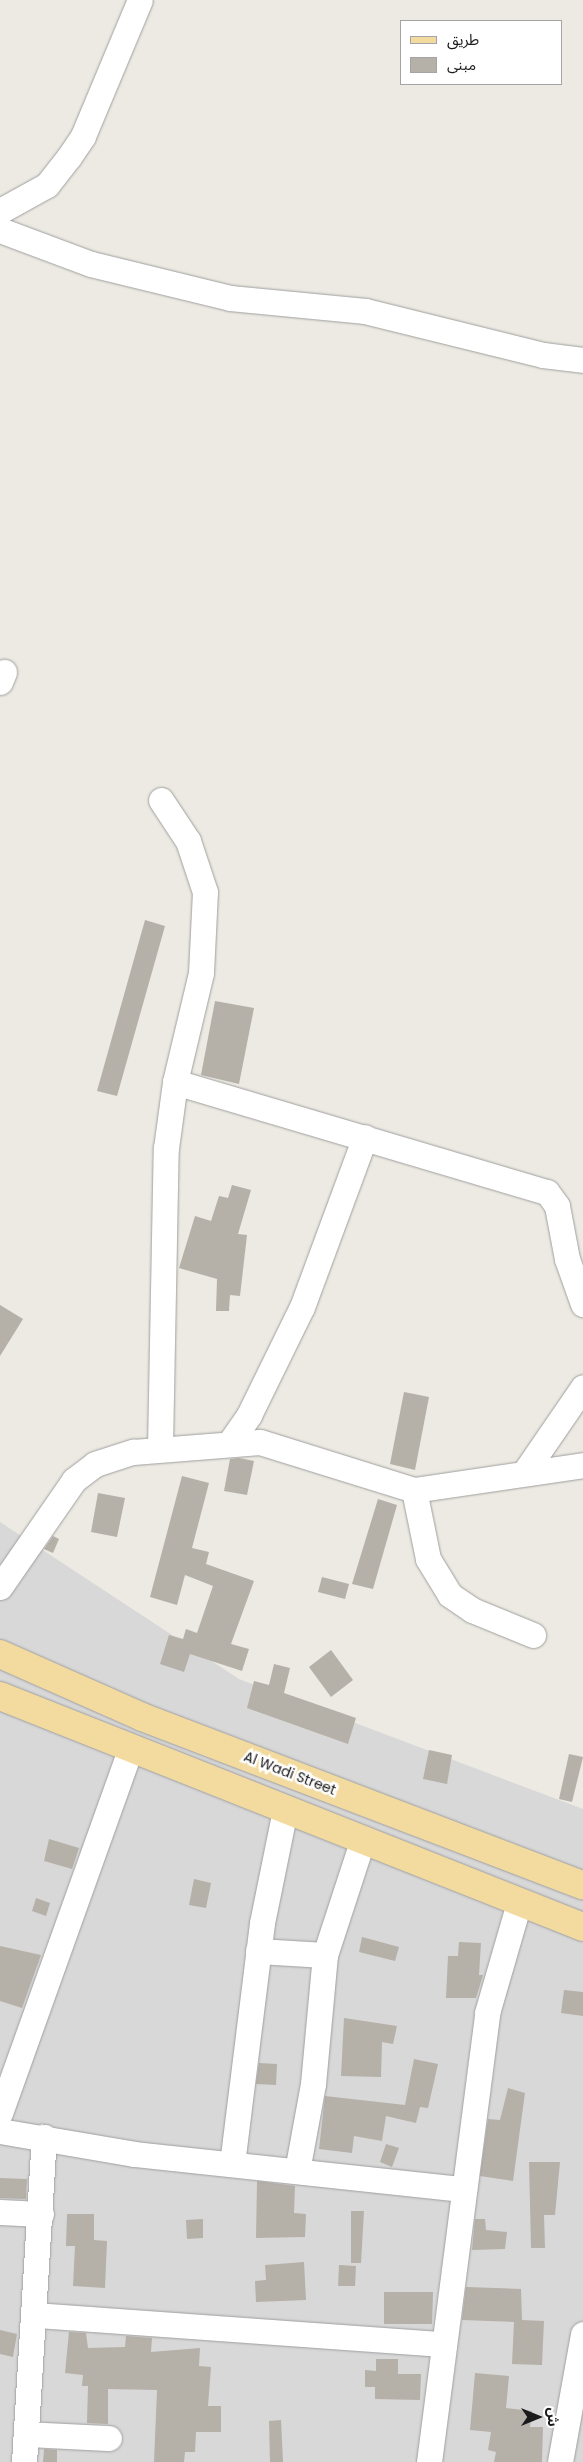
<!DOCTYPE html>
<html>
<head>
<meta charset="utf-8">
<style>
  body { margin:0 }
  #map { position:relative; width:583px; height:2462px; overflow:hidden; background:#eceae2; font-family:Poppins,"Noto Sans Arabic",sans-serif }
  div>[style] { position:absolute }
  .residential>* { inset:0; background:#d9d8d8 }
  .building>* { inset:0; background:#b5b0a8 }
  .roads { filter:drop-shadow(0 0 1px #9f9f9f) drop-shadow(0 0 1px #9f9f9f) }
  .minor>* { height:25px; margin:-12.5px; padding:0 12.5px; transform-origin:12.5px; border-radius:12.5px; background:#fff }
  .major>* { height:28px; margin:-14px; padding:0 14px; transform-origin:14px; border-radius:14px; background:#f3dba0 }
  span { translate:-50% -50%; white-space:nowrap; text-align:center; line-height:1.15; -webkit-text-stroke:5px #fff; paint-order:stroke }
  .street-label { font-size:14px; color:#1b1b1b }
  .legend { position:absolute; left:400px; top:20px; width:162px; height:65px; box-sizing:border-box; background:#fff; border:1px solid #a4a4a4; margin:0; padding:6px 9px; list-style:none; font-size:15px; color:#1b1b1b }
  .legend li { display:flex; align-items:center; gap:10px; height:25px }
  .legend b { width:25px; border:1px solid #a4a4a4 }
  .north { position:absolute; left:513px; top:2392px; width:50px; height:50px; -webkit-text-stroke:4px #fff; paint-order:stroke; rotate:90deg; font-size:14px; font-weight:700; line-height:20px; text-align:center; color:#1b1b1b }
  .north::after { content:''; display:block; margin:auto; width:18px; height:22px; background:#1b1b1b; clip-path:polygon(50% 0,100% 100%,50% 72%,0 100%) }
</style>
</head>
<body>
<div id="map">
  <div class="residential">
    <i style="clip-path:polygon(0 1522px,239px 1679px,583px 1809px,583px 2462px,0 2462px)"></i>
  </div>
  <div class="building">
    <i style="clip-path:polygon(145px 920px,165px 926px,117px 1096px,97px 1091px)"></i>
    <i style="clip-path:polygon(215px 1001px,254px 1008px,239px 1084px,201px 1075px)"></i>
    <i style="clip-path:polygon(232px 1185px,251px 1190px,238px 1234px,247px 1235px,240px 1296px,230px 1295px,229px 1311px,216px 1311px,217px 1279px,179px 1268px,195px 1216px,211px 1221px,219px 1196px,228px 1198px)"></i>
    <i style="clip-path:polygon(0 1305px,23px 1319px,0 1356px)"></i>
    <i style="clip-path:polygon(404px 1392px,429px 1397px,415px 1470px,390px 1464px)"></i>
    <i style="clip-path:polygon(239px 1458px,254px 1461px,247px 1495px,224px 1491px,230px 1459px)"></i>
    <i style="clip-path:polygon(182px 1476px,209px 1483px,192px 1548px,209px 1552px,206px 1564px,254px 1581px,231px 1644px,249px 1649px,242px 1671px,190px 1654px,184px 1672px,160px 1664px,169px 1635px,183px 1639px,186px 1629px,197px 1633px,213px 1586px,185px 1575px,177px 1605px,150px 1597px)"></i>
    <i style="clip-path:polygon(98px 1493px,125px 1498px,117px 1537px,91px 1532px)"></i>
    <i style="clip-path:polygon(378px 1499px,397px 1505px,373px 1589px,352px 1584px)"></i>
    <i style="clip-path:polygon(53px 1536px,59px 1539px,53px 1553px,44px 1549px)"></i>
    <i style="clip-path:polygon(322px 1577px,349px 1584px,345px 1599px,318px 1592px)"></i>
    <i style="clip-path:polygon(331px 1650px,353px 1680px,331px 1697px,309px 1667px)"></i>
    <i style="clip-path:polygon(274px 1664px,290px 1668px,284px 1693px,356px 1718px,348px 1744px,247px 1708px,254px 1681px,269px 1685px)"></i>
    <i style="clip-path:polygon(429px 1750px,452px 1755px,447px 1784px,423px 1779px)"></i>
    <i style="clip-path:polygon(569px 1754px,583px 1757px,572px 1802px,559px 1799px)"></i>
    <i style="clip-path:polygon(49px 1839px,79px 1848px,72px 1869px,44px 1861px)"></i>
    <i style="clip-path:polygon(194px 1879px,211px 1883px,206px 1908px,189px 1905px)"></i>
    <i style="clip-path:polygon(36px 1898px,50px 1903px,46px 1916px,32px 1911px)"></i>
    <i style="clip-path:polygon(362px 1937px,399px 1947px,395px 1961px,359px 1952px)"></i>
    <i style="clip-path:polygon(459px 1942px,481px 1943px,479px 1975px,483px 1975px,476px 1998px,446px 1998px,448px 1956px,458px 1956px)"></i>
    <i style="clip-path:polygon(0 1946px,41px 1955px,22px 2008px,0 2001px)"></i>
    <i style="clip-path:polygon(564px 1990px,583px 1992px,583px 2016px,561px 2013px)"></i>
    <i style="clip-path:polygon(344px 2018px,397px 2026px,393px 2044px,382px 2042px,381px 2077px,341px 2076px)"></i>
    <i style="clip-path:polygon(414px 2059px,438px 2064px,428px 2108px,420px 2107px,416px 2123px,386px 2116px,382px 2141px,354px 2136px,352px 2153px,319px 2149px,325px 2096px,405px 2105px)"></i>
    <i style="clip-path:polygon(259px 2063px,277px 2064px,276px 2085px,256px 2084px)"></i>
    <i style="clip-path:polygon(508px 2088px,525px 2093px,513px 2181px,480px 2176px,488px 2119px,500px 2120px)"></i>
    <i style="clip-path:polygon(386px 2144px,399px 2148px,392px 2167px,380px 2162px)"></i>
    <i style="clip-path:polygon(529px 2162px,560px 2162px,555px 2215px,544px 2215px,545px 2248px,531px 2248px)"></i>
    <i style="clip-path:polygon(0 2178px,27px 2179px,26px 2199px,0 2198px)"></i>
    <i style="clip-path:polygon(257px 2181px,295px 2186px,294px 2213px,306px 2214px,305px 2237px,256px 2238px)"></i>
    <i style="clip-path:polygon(351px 2211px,364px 2211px,361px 2263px,351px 2263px)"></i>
    <i style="clip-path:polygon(67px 2214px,94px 2214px,94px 2240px,107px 2241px,105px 2288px,73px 2286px,75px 2246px,66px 2246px)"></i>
    <i style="clip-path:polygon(203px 2219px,203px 2238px,187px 2239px,186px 2220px)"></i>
    <i style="clip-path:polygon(475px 2219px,485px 2219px,486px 2230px,507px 2232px,505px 2249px,472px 2250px)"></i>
    <i style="clip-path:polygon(304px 2262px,306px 2300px,256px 2302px,255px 2281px,266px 2280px,265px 2265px)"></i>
    <i style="clip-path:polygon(339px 2265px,356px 2266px,355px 2286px,338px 2286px)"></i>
    <i style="clip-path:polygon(466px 2287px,521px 2289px,522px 2320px,544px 2321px,542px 2365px,512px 2364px,514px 2322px,462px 2320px)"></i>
    <i style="clip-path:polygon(384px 2292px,433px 2292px,432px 2324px,384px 2324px)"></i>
    <i style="clip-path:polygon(0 2330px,17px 2334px,13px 2357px,0 2354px)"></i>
    <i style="clip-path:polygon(69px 2332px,86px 2333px,88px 2348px,125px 2347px,126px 2336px,152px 2338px,151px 2352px,200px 2348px,199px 2366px,211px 2367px,208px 2406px,221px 2406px,221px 2432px,196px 2432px,195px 2452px,185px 2452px,184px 2462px,154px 2462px,157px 2390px,108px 2389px,108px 2424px,87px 2423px,88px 2386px,82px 2386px,83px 2375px,65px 2373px)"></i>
    <i style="clip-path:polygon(376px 2359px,398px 2359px,398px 2374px,421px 2374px,420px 2400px,375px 2399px,375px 2387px,365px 2387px,365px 2370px,376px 2371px)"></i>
    <i style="clip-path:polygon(475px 2373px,509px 2376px,506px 2408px,532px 2411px,530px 2427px,543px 2427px,542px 2462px,494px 2462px,496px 2452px,488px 2450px,491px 2432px,470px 2430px)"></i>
    <i style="clip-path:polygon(281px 2420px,283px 2462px,270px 2462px,269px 2421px)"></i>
    <i style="clip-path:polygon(44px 2449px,57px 2450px,57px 2462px,43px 2462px)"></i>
  </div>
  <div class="roads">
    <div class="minor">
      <i style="left:0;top:211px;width:54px;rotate:-29deg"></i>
      <i style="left:47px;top:185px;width:36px;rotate:-52deg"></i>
      <i style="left:69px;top:157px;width:25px;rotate:-56deg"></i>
      <i style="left:83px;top:136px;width:147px;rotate:-67.3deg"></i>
      <i style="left:0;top:230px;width:97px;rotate:20.5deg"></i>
      <i style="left:91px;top:264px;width:143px;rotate:13.7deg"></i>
      <i style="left:230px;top:298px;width:136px;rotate:5.5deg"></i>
      <i style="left:365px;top:311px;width:183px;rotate:13.9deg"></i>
      <i style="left:543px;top:355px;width:40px;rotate:7.1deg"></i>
      <i style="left:0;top:682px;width:11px;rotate:-68deg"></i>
      <i style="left:175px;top:1082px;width:388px;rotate:16.5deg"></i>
      <i style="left:547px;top:1192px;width:17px;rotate:54deg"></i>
      <i style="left:557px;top:1206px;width:54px;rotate:79.3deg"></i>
      <i style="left:567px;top:1259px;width:48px;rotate:70.4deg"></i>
      <i style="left:231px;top:1441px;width:32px;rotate:-55deg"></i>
      <i style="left:249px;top:1415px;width:120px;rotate:-63.9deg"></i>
      <i style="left:302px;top:1307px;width:181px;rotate:-69.7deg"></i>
      <i style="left:160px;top:1447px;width:299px;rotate:-88.9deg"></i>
      <i style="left:166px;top:1148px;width:67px;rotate:-82.2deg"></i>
      <i style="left:175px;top:1082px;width:112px;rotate:-76.6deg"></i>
      <i style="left:201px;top:973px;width:81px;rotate:-87.2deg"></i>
      <i style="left:205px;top:892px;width:54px;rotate:-108.4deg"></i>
      <i style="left:188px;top:841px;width:49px;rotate:-123.4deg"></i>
      <i style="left:524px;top:1473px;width:104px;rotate:-55.5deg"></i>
      <i style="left:414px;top:1490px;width:70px;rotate:78.5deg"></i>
      <i style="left:428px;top:1559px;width:42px;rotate:58.6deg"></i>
      <i style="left:450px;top:1595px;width:27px;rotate:34deg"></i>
      <i style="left:472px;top:1610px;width:66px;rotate:22.3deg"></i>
      <i style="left:0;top:1587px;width:130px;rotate:-55.3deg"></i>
      <i style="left:74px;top:1480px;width:26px;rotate:-37deg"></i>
      <i style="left:95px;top:1464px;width:40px;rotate:-18deg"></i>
      <i style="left:133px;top:1452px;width:127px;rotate:-4.5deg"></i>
      <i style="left:260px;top:1442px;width:161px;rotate:17.3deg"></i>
      <i style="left:414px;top:1490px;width:171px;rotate:-8.4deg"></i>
      <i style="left:258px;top:1951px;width:67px;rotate:3.4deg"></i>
      <i style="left:0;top:2113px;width:387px;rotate:-70.3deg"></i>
      <i style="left:0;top:2131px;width:136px;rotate:9.7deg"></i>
      <i style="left:134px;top:2154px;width:332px;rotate:6.1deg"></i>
      <i style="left:232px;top:2164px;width:243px;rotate:-82.9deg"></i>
      <i style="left:262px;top:1923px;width:115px;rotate:-78.5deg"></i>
      <i style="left:297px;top:2171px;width:88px;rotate:-79.6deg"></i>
      <i style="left:313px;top:2084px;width:130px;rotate:-84.7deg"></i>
      <i style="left:325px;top:1955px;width:119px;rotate:-71.9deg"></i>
      <i style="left:0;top:2212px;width:41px;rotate:2.8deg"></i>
      <i style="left:36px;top:2315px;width:409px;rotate:4.1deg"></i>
      <i style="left:26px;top:2434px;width:83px;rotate:2.8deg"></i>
      <i style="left:24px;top:2462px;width:326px;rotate:-86.5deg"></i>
      <i style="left:429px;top:2462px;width:453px;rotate:-82.6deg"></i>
      <i style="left:487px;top:2013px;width:115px;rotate:-73.8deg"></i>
      <i style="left:560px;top:2462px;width:130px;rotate:-79.8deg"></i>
    </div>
    <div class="major">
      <i style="left:0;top:1654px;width:155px;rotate:23.9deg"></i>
      <i style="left:142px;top:1717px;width:472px;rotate:20.9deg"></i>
      <i style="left:0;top:1696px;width:627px;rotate:21.61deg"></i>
    </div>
  </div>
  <div class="street-label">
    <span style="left:290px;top:1773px;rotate:21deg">Al Wadi Street</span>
  </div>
  <ul class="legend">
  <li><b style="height:6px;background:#f3dba0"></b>طريق</li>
  <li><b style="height:14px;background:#b5b0a8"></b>مبنى</li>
  </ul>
  <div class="north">ش</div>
</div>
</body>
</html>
